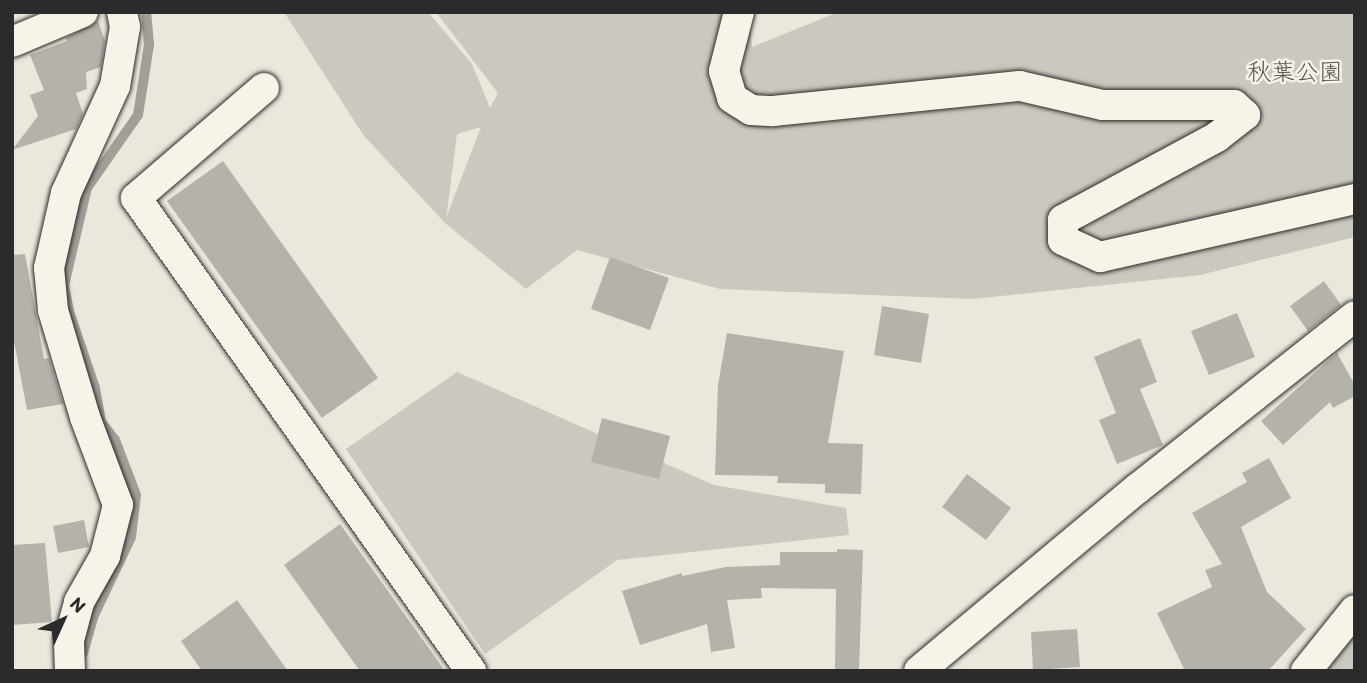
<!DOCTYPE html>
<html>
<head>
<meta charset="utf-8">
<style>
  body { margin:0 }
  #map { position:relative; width:1367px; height:683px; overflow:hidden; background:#ebe7dd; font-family:Itim,"Klee One",sans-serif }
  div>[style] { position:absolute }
  .green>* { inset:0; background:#cbc8bf }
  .stream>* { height:10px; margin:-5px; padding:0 5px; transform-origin:5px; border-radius:5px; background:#a29f98 }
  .building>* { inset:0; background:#b5b2ab }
  .roads { filter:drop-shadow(0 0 2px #2b2b2b) drop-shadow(0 0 2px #2b2b2b) }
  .street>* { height:30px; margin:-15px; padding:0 15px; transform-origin:15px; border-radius:15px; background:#f7f3e8 }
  span { translate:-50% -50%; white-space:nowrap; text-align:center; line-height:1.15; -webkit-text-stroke:5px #f7f3e8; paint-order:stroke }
  .park-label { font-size:24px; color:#535250 }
  .frame { position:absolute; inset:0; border:14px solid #2b2b2b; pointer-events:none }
  .north { position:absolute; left:28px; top:585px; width:70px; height:70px; -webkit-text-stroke:5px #f7f3e8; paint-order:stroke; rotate:45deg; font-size:19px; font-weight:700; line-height:28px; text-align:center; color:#2b2b2b }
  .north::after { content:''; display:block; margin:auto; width:24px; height:32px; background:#2b2b2b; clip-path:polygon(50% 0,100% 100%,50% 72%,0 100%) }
</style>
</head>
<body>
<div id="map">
  <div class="green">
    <i style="clip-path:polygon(evenodd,284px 12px,428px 12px,472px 64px,490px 108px,498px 93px,436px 12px,749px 12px,752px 47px,838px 12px,1355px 12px,1355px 237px,1200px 275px,973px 299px,720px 289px,577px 250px,526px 289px,445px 223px,364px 136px,284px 12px,481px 127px,446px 218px,446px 219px,457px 134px,481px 127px)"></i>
    <i style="clip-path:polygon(457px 372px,714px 485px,846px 508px,849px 535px,617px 560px,485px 654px,346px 449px)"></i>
    <i style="clip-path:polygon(1355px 634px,1355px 671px,1320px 671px)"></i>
  </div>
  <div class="stream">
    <i style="left:83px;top:653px;width:40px;rotate:-74deg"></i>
    <i style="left:94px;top:615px;width:86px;rotate:-64.6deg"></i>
    <i style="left:131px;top:537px;width:42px;rotate:-83.2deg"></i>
    <i style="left:136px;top:495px;width:59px;rotate:-110.9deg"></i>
    <i style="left:115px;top:440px;width:23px;rotate:-128deg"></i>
    <i style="left:101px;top:422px;width:35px;rotate:-100deg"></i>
    <i style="left:95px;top:388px;width:81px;rotate:-108.7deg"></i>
    <i style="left:69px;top:311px;width:26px;rotate:-101deg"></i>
    <i style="left:64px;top:285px;width:100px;rotate:-76.7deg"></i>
    <i style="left:87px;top:188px;width:89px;rotate:-55.1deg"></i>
    <i style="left:138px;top:115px;width:71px;rotate:-81.1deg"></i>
    <i style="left:149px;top:45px;width:33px;rotate:-95deg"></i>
  </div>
  <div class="building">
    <i style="clip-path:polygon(98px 21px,105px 41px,101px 67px,86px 72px,87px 89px,76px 93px,83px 114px,76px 129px,12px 150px,38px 116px,30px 95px,44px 90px,30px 55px,67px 41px,66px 38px)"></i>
    <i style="clip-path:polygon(223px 161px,378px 378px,322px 418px,167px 201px)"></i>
    <i style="clip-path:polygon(25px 254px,44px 359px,49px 358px,63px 404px,27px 410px,12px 331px,12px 255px)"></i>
    <i style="clip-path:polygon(610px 257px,669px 278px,650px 330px,591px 309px)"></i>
    <i style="clip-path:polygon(1324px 281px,1341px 305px,1308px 331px,1290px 306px)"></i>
    <i style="clip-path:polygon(882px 306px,929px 314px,921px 363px,874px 355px)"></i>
    <i style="clip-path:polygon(1237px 313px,1255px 357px,1209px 375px,1191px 331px)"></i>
    <i style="clip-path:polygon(727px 333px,844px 351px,828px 443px,863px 444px,861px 494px,825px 493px,825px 484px,777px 483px,778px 476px,715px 475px,718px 385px)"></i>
    <i style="clip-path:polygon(1140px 338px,1157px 382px,1140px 389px,1163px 445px,1117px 464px,1099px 420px,1116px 413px,1094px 357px)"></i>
    <i style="clip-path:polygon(1337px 353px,1355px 385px,1355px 396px,1333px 408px,1330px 402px,1283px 445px,1261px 421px)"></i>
    <i style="clip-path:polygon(602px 418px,670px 436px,659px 479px,591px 462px)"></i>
    <i style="clip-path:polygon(1269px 458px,1291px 498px,1241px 527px,1267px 592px,1306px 629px,1268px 671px,1185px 671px,1157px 613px,1212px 587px,1205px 570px,1222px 564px,1192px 513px,1247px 482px,1242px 473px)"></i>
    <i style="clip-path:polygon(967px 474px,1011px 508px,986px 540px,942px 507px)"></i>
    <i style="clip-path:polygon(84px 520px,89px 547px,58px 553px,53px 526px)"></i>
    <i style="clip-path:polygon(340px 524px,445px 671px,360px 671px,284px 565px)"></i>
    <i style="clip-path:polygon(45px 543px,52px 622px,12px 625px,12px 545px)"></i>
    <i style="clip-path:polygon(837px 549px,863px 550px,859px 670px,835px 671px,836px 589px,761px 588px,762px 598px,727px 600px,735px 648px,711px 652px,707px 624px,640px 645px,622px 591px,682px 573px,682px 576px,726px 567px,780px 565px,780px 552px,837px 552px)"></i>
    <i style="clip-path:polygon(237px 600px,288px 671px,202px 671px,181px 641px)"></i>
    <i style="clip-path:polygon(1077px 629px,1080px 667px,1033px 670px,1031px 632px)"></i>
  </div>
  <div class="roads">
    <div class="street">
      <i style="left:739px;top:12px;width:61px;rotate:104.3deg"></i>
      <i style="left:724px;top:71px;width:28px;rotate:73deg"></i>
      <i style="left:732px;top:98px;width:22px;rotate:32deg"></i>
      <i style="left:751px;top:110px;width:22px;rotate:3deg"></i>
      <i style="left:773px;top:111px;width:248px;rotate:-5.8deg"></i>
      <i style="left:1020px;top:86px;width:84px;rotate:13deg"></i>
      <i style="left:1102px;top:105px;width:132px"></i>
      <i style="left:1234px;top:105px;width:15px;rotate:42deg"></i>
      <i style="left:1245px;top:115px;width:36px;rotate:142deg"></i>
      <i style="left:1217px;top:137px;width:175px;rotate:151.7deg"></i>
      <i style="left:1063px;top:220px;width:20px;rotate:90deg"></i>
      <i style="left:1063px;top:240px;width:41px;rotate:24.7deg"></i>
      <i style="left:1100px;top:257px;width:262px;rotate:-12.8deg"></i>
      <i style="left:12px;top:42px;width:77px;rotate:-22.9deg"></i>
      <i style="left:264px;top:88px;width:169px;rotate:139.3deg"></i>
      <i style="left:136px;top:198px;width:580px;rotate:54.69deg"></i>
      <i style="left:70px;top:671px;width:31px;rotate:-92deg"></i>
      <i style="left:69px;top:640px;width:39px;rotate:-75deg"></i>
      <i style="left:79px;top:602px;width:53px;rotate:-60.5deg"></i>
      <i style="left:105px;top:556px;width:53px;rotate:-75.7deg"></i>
      <i style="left:118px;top:505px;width:94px;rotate:-110.6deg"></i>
      <i style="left:85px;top:417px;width:112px;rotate:-106.7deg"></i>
      <i style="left:53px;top:310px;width:42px;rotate:-95.4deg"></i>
      <i style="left:49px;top:268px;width:77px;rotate:-77.2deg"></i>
      <i style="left:66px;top:193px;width:118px;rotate:-65.4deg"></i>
      <i style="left:115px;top:86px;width:60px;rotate:-80.4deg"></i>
      <i style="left:125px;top:27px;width:15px;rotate:-101deg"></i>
      <i style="left:919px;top:671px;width:284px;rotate:-39.9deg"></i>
      <i style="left:1137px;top:489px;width:278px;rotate:-38.4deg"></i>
      <i style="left:1306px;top:671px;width:78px;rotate:-51.2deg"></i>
    </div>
  </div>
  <div class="park-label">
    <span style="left:1295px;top:72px">秋葉公園</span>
  </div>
  <div class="frame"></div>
  <div class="north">N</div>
</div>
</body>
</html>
